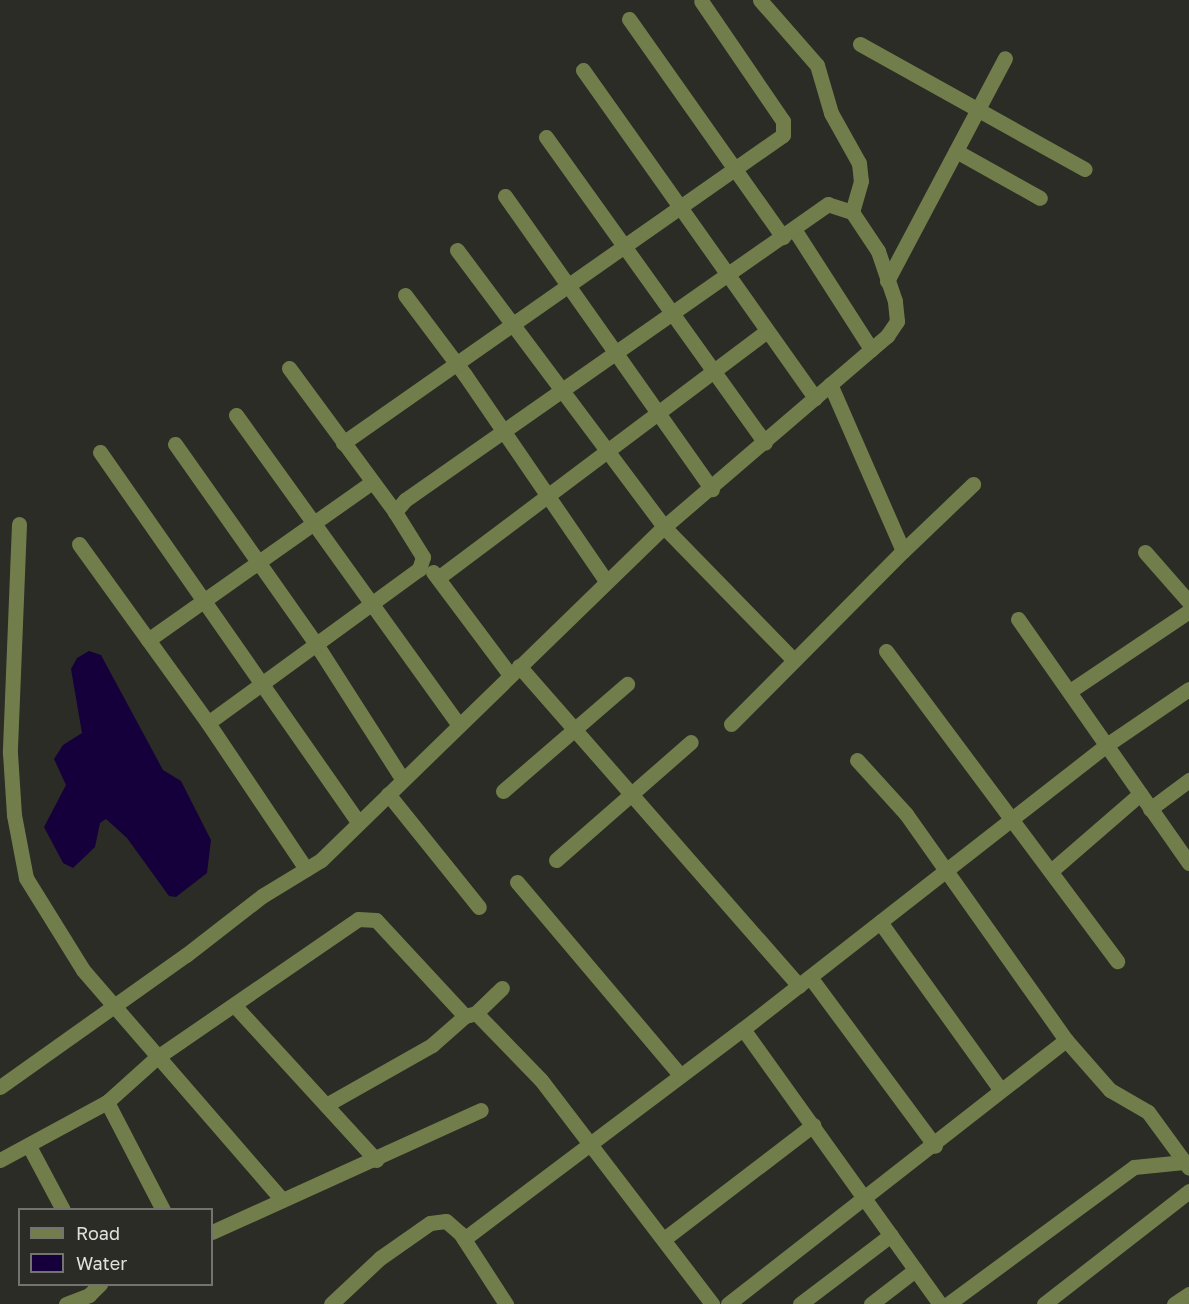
<!DOCTYPE html>
<html>
<head>
<meta charset="utf-8">
<style>
  body { margin:0 }
  #map { position:relative; width:1189px; height:1304px; overflow:hidden; background:#2a2c25; font-family:"Golos Text",sans-serif }
  div>[style] { position:absolute }
  .water>* { inset:0; background:#16003b }
  .minor>* { height:15px; margin:-7.5px; padding:0 7.5px; transform-origin:7.5px; border-radius:7.5px; background:#717e4b }
  span { translate:-50% -50%; white-space:nowrap; text-align:center; line-height:1.15; -webkit-text-stroke:4.5px #2a2c25; paint-order:stroke }
  .legend { position:absolute; left:18px; top:1208px; width:195px; height:78px; box-sizing:border-box; background:#2a2c25; border:2px solid #73746f; margin:0; padding:8px 10px; list-style:none; font-size:18px; color:#e0e1dd }
  .legend li { display:flex; align-items:center; gap:12px; height:30px }
  .legend b { width:30px; border:2px solid #73746f }
</style>
</head>
<body>
<div id="map">
  <div class="water">
    <i style="clip-path:polygon(89px 651px,101px 655px,163px 770px,181px 781px,211px 840px,207px 873px,176px 897px,169px 896px,127px 838px,106px 819px,100px 823px,95px 847px,73px 868px,63px 863px,44px 827px,66px 785px,54px 759px,63px 745px,82px 733px,71px 669px,77px 658px)"></i>
  </div>
  <div class="minor">
    <i style="left:760px;top:0;width:86px;rotate:48.8deg"></i>
    <i style="left:817px;top:65px;width:50px;rotate:73.7deg"></i>
    <i style="left:831px;top:113px;width:57px;rotate:60.8deg"></i>
    <i style="left:859px;top:163px;width:18px;rotate:84deg"></i>
    <i style="left:861px;top:181px;width:32px;rotate:106deg"></i>
    <i style="left:629px;top:19px;width:267px;rotate:54.8deg"></i>
    <i style="left:860px;top:44px;width:257px;rotate:29.1deg"></i>
    <i style="left:583px;top:70px;width:402px;rotate:54.7deg"></i>
    <i style="left:546px;top:137px;width:376px;rotate:54.4deg"></i>
    <i style="left:956px;top:151px;width:96px;rotate:29.2deg"></i>
    <i style="left:505px;top:196px;width:359px;rotate:54.8deg"></i>
    <i style="left:794px;top:229px;width:143px;rotate:57.3deg"></i>
    <i style="left:457px;top:250px;width:346px;rotate:53.2deg"></i>
    <i style="left:664px;top:527px;width:186px;rotate:45.7deg"></i>
    <i style="left:887px;top:281px;width:252px;rotate:-62.1deg"></i>
    <i style="left:405px;top:295px;width:100px;rotate:53.1deg"></i>
    <i style="left:465px;top:375px;width:250px;rotate:55.6deg"></i>
    <i style="left:289px;top:368px;width:179px;rotate:53.6deg"></i>
    <i style="left:236px;top:415px;width:382px;rotate:54.3deg"></i>
    <i style="left:343px;top:443px;width:537px;rotate:-34.99deg"></i>
    <i style="left:783px;top:135px;width:14px;rotate:-90deg"></i>
    <i style="left:783px;top:121px;width:145px;rotate:-124.3deg"></i>
    <i style="left:175px;top:444px;width:245px;rotate:54.8deg"></i>
    <i style="left:316px;top:644px;width:161px;rotate:57.4deg"></i>
    <i style="left:100px;top:452px;width:451px;rotate:55.1deg"></i>
    <i style="left:19px;top:524px;width:229px;rotate:92.3deg"></i>
    <i style="left:10px;top:753px;width:62px;rotate:86.3deg"></i>
    <i style="left:14px;top:815px;width:64px;rotate:79.2deg"></i>
    <i style="left:26px;top:878px;width:108px;rotate:58.2deg"></i>
    <i style="left:83px;top:970px;width:304px;rotate:49.1deg"></i>
    <i style="left:79px;top:544px;width:221px;rotate:54.2deg"></i>
    <i style="left:903px;top:551px;width:97px;rotate:-43.7deg"></i>
    <i style="left:1145px;top:552px;width:67px;rotate:48.7deg"></i>
    <i style="left:433px;top:572px;width:129px;rotate:53.2deg"></i>
    <i style="left:438px;top:578px;width:410px;rotate:-36.9deg"></i>
    <i style="left:1018px;top:619px;width:298px;rotate:55deg"></i>
    <i style="left:148px;top:640px;width:274px;rotate:-35.2deg"></i>
    <i style="left:886px;top:651px;width:387px;rotate:53.3deg"></i>
    <i style="left:519px;top:666px;width:425px;rotate:48.8deg"></i>
    <i style="left:1070px;top:691px;width:143px;rotate:-33.9deg"></i>
    <i style="left:731px;top:724px;width:244px;rotate:-45.2deg"></i>
    <i style="left:903px;top:551px;width:182px;rotate:-113.6deg"></i>
    <i style="left:857px;top:760px;width:73px;rotate:47.8deg"></i>
    <i style="left:906px;top:814px;width:277px;rotate:54.7deg"></i>
    <i style="left:1066px;top:1040px;width:67px;rotate:48.7deg"></i>
    <i style="left:1110px;top:1090px;width:44px;rotate:30.1deg"></i>
    <i style="left:1148px;top:1112px;width:69px;rotate:53.8deg"></i>
    <i style="left:503px;top:791px;width:164px;rotate:-40.8deg"></i>
    <i style="left:388px;top:794px;width:145px;rotate:51.2deg"></i>
    <i style="left:1150px;top:809px;width:49px;rotate:-36.6deg"></i>
    <i style="left:556px;top:860px;width:179px;rotate:-41.2deg"></i>
    <i style="left:1051px;top:871px;width:118px;rotate:-40.9deg"></i>
    <i style="left:517px;top:882px;width:253px;rotate:49.8deg"></i>
    <i style="left:880px;top:922px;width:206px;rotate:54.3deg"></i>
    <i style="left:810px;top:977px;width:210px;rotate:53.5deg"></i>
    <i style="left:235px;top:1006px;width:209px;rotate:47.5deg"></i>
    <i style="left:476px;top:1013px;width:36px;rotate:-44deg"></i>
    <i style="left:743px;top:1029px;width:338px;rotate:54.4deg"></i>
    <i style="left:0;top:1087px;width:228px;rotate:-35.4deg"></i>
    <i style="left:186px;top:955px;width:96px;rotate:-37.8deg"></i>
    <i style="left:262px;top:896px;width:69px;rotate:-31.4deg"></i>
    <i style="left:321px;top:860px;width:478px;rotate:-44.2deg"></i>
    <i style="left:664px;top:527px;width:294px;rotate:-40.6deg"></i>
    <i style="left:887px;top:336px;width:18px;rotate:-56deg"></i>
    <i style="left:897px;top:321px;width:20px;rotate:-96deg"></i>
    <i style="left:895px;top:301px;width:53px;rotate:-108.8deg"></i>
    <i style="left:878px;top:251px;width:47px;rotate:-123.7deg"></i>
    <i style="left:852px;top:212px;width:25px;rotate:-162deg"></i>
    <i style="left:828px;top:204px;width:516px;rotate:145.02deg"></i>
    <i style="left:405px;top:500px;width:16px;rotate:130deg"></i>
    <i style="left:395px;top:512px;width:53px;rotate:58.1deg"></i>
    <i style="left:423px;top:557px;width:13px;rotate:108deg"></i>
    <i style="left:419px;top:569px;width:261px;rotate:143.9deg"></i>
    <i style="left:208px;top:723px;width:176px;rotate:56.1deg"></i>
    <i style="left:107px;top:1102px;width:122px;rotate:62.6deg"></i>
    <i style="left:326px;top:1105px;width:122px;rotate:-29.5deg"></i>
    <i style="left:432px;top:1045px;width:44px;rotate:-41.3deg"></i>
    <i style="left:465px;top:1016px;width:11px;rotate:-15deg"></i>
    <i style="left:476px;top:1013px;width:93px;rotate:45.9deg"></i>
    <i style="left:541px;top:1080px;width:282px;rotate:52.6deg"></i>
    <i style="left:29px;top:1146px;width:72px;rotate:62deg"></i>
    <i style="left:0;top:1160px;width:122px;rotate:-28.5deg"></i>
    <i style="left:107px;top:1102px;width:66px;rotate:-41.9deg"></i>
    <i style="left:156px;top:1058px;width:245px;rotate:-34.5deg"></i>
    <i style="left:358px;top:919px;width:18px;rotate:3deg"></i>
    <i style="left:376px;top:920px;width:131px;rotate:47.2deg"></i>
    <i style="left:212px;top:1232px;width:295px;rotate:-24.4deg"></i>
    <i style="left:464px;top:1239px;width:349px;rotate:-37deg"></i>
    <i style="left:743px;top:1029px;width:463px;rotate:-38deg"></i>
    <i style="left:1108px;top:744px;width:98px;rotate:-34.2deg"></i>
    <i style="left:664px;top:1239px;width:188px;rotate:-37.4deg"></i>
    <i style="left:66px;top:1304px;width:25px;rotate:-21deg"></i>
    <i style="left:89px;top:1295px;width:16px;rotate:-45deg"></i>
    <i style="left:331px;top:1304px;width:67px;rotate:-43.2deg"></i>
    <i style="left:380px;top:1258px;width:61px;rotate:-35deg"></i>
    <i style="left:430px;top:1223px;width:16px;rotate:-7deg"></i>
    <i style="left:446px;top:1221px;width:18px;rotate:41deg"></i>
    <i style="left:460px;top:1233px;width:85px;rotate:57.1deg"></i>
    <i style="left:728px;top:1304px;width:429px;rotate:-38deg"></i>
    <i style="left:800px;top:1304px;width:114px;rotate:-37.2deg"></i>
    <i style="left:871px;top:1304px;width:56px;rotate:-37.7deg"></i>
    <i style="left:948px;top:1304px;width:231px;rotate:-36.4deg"></i>
    <i style="left:1134px;top:1167px;width:50px;rotate:-5.7deg"></i>
    <i style="left:1044px;top:1304px;width:184px;rotate:-37.9deg"></i>
    <i style="left:1174px;top:1304px;width:18px;rotate:-34deg"></i>
  </div>
  <ul class="legend">
  <li><b style="height:8px;background:#717e4b"></b>Road</li>
  <li><b style="height:16px;background:#16003b"></b>Water</li>
  </ul>
</div>
</body>
</html>
